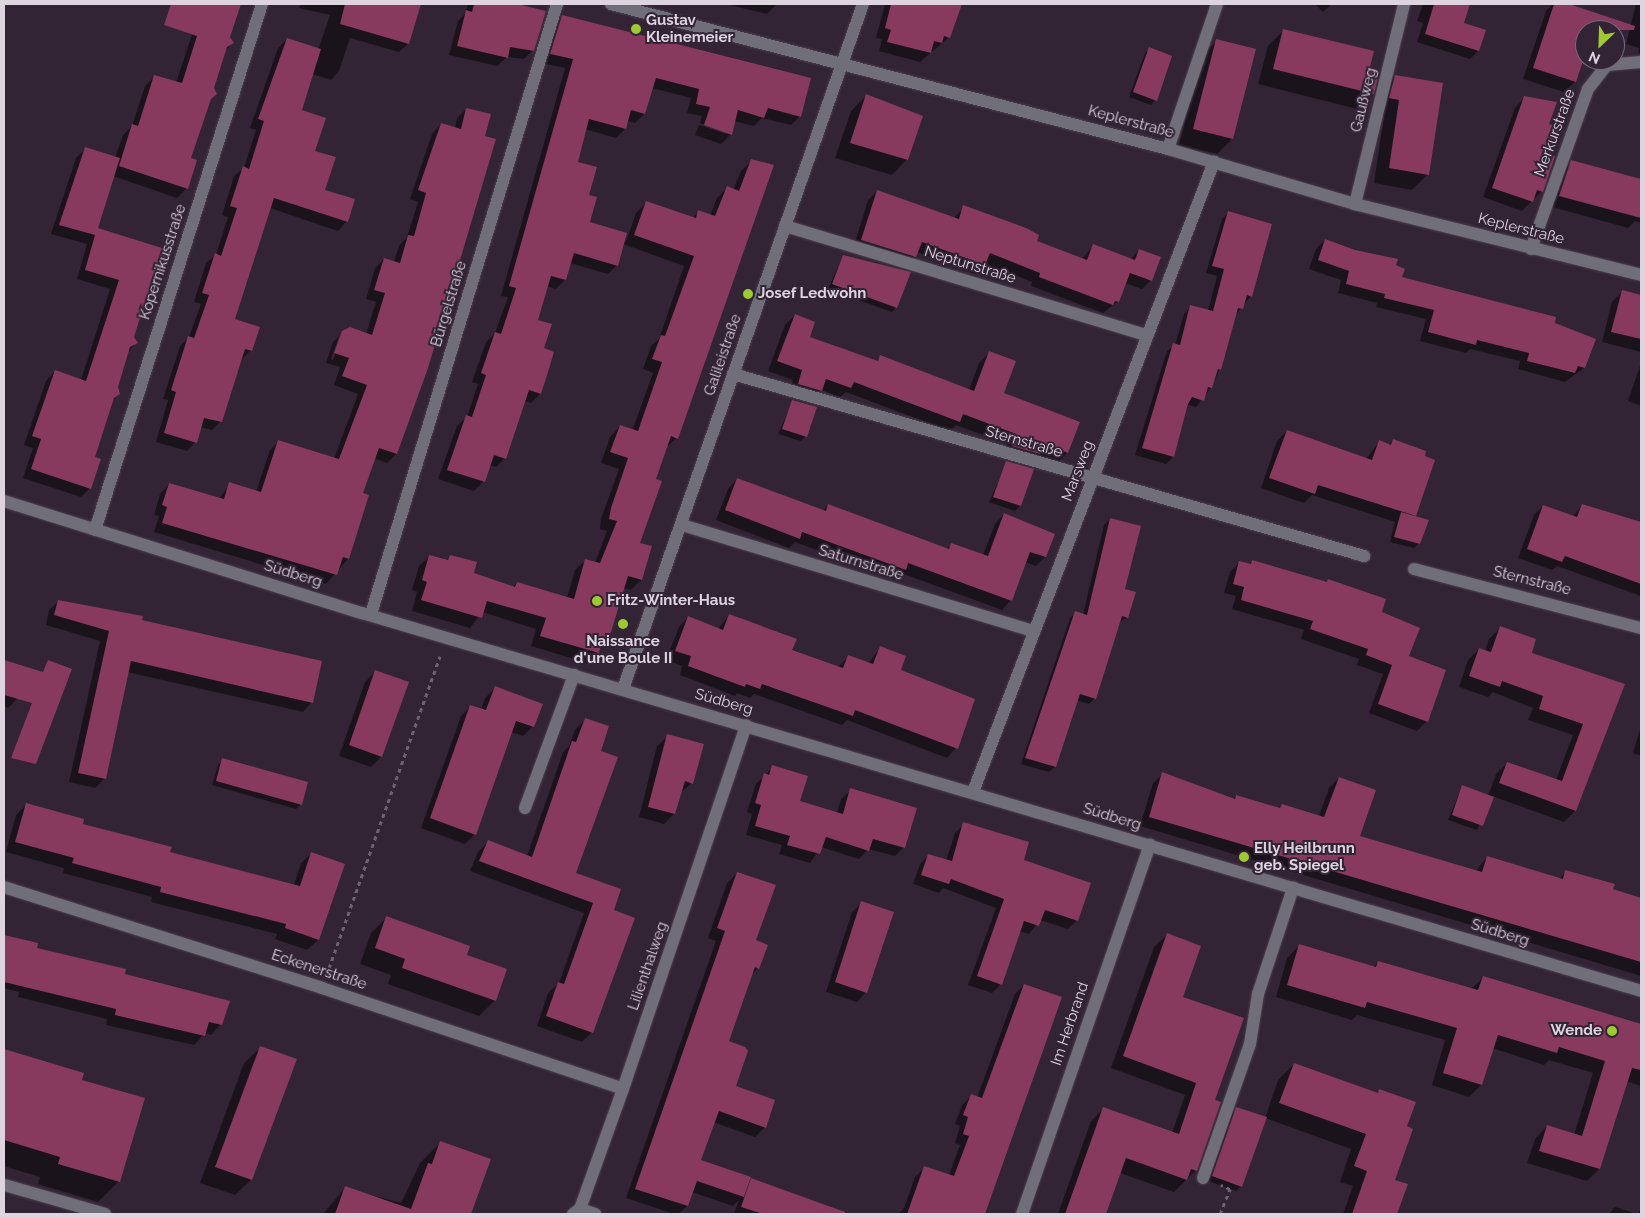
<!DOCTYPE html>
<html>
<head>
<meta charset="utf-8">
<style>
  body { margin:0 }
  #map { position:relative; width:1645px; height:1218px; overflow:hidden; background:#322435; font-family:Raleway,sans-serif }
  div>[style] { position:absolute }
  .shadow>* { inset:0; background:#0007 }
  .building>* { inset:0; background:#87395e }
  .path>* { height:3px; margin-top:-1.5px; transform-origin:0; background:repeating-linear-gradient(90deg,#6e6271 0 4px,transparent 0 8px) }
  .roads { filter:drop-shadow(0 0 1px #4d4050) drop-shadow(0 0 1px #4d4050) }
  .minor>* { height:12px; margin:-6px; padding:0 6px; transform-origin:6px; border-radius:6px; background:#6f6e79 }
  .dots>* { width:14px; height:14px; translate:-50% -50%; box-sizing:border-box; border:2px solid #322435; border-radius:50% }
  span { translate:-50% -50%; white-space:nowrap; text-align:center; line-height:1.15; -webkit-text-stroke:4px #322435; paint-order:stroke }
  .poi-label { font-size:15px; color:#ddd4df; font-weight:700 }
  .left { translate:0 -50%; text-align:left }
  .right { translate:-100% -50%; text-align:right }
  .street-label { font-size:15px; color:#ddd4df }
  .frame { position:absolute; inset:0; border:5px solid #ddd4df; pointer-events:none }
  .north { position:absolute; left:1575px; top:20px; width:50px; height:50px; box-sizing:border-box; background:#322435; border:1px solid #766a79; border-radius:50%; rotate:204deg; font-size:14px; font-weight:700; line-height:20px; text-align:center; color:#ddd4df }
  .north::after { content:''; display:block; margin:auto; width:18px; height:22px; background:#9eca2e; clip-path:polygon(50% 0,100% 100%,50% 72%,0 100%) }
</style>
</head>
<body>
<div id="map">
  <div class="shadow">
    <i style="clip-path:polygon(301px 4px,420px 4px,408px 44px,399px 52px,350px 38px,339px 71px,331px 80px,312px 74px,300px 111px,323px 191px,354px 200px,346px 222px,338px 231px,270px 208px,234px 320px,251px 350px,242px 359px,220px 422px,212px 430px,200px 427px,195px 442px,187px 451px,156px 442px,168px 400px,163px 399px,180px 346px,189px 337px,201px 304px,194px 302px,206px 263px,216px 255px,228px 217px,222px 215px,234px 176px,244px 168px,256px 130px,250px 128px,278px 48px,287px 39px,318px 50px,330px 15px,299px 8px)"></i>
    <i style="clip-path:polygon(468px 4px,512px 4px,545px 12px,533px 50px,524px 59px,507px 57px,497px 66px,449px 55px,458px 21px,465px 14px)"></i>
    <i style="clip-path:polygon(725px 4px,777px 4px,767px 14px)"></i>
    <i style="clip-path:polygon(885px 4px,960px 4px,949px 37px,920px 62px,879px 51px,882px 39px,876px 38px)"></i>
    <i style="clip-path:polygon(1315px 4px,1332px 4px,1323px 12px)"></i>
    <i style="clip-path:polygon(1423px 4px,1468px 4px,1462px 24px,1478px 51px,1470px 59px,1417px 42px,1423px 23px,1417px 21px)"></i>
    <i style="clip-path:polygon(1553px 4px,1565px 4px,1597px 15px,1592px 30px,1585px 30px,1585px 51px,1575px 82px,1564px 92px,1523px 79px,1546px 11px)"></i>
    <i style="clip-path:polygon(1636px 4px,1641px 4px,1641px 54px,1638px 53px,1639px 48px,1626px 44px)"></i>
    <i style="clip-path:polygon(562px 17px,800px 116px,791px 125px,762px 118px,754px 126px,734px 121px,730px 135px,721px 144px,695px 135px,699px 125px,726px 134px,726px 132px,700px 123px,702px 116px,687px 113px,691px 98px,652px 88px,644px 114px,635px 123px,627px 121px,625px 129px,616px 138px,585px 129px,577px 162px,587px 195px,588px 223px,626px 242px,636px 213px,646px 203px,692px 218px,699px 212px,710px 216px,717px 198px,727px 188px,733px 190px,741px 171px,751px 161px,677px 438px,665px 448px,655px 480px,638px 544px,641px 580px,631px 590px,623px 588px,607px 641px,587px 663px,531px 646px,536px 629px,482px 612px,470px 628px,412px 611px,417px 592px,412px 590px,419px 566px,430px 556px,446px 561px,450px 556px,472px 574px,513px 587px,517px 583px,567px 598px,575px 570px,586px 560px,595px 563px,607px 531px,600px 529px,601px 519px,619px 469px,601px 463px,610px 437px,620px 426px,632px 431px,653px 373px,643px 369px,651px 346px,659px 339px,684px 266px,623px 244px,617px 265px,608px 274px,570px 263px,565px 280px,556px 289px,546px 286px,536px 321px,542px 349px,540px 394px,531px 403px,524px 401px,505px 458px,496px 467px,489px 465px,483px 482px,474px 491px,438px 479px,457px 426px,467px 417px,478px 384px,472px 382px,486px 342px,495px 333px,508px 297px,501px 296px,565px 68px,542px 63px,553px 26px)"></i>
    <i style="clip-path:polygon(196px 22px,229px 37px,232px 43px,225px 51px,190px 159px,187px 188px,177px 198px,113px 176px,97px 228px,167px 251px,158px 279px,148px 288px,133px 337px,136px 343px,128px 352px,116px 387px,119px 394px,112px 401px,93px 458px,90px 488px,81px 497px,23px 478px,33px 448px,24px 445px,46px 381px,55px 371px,81px 380px,110px 289px,77px 279px,87px 244px,51px 234px,76px 158px,85px 149px,115px 158px,123px 135px,132px 126px,145px 86px,155px 76px,176px 83px)"></i>
    <i style="clip-path:polygon(1284px 30px,1367px 72px,1372px 93px,1357px 109px,1258px 84px,1268px 46px)"></i>
    <i style="clip-path:polygon(1217px 41px,1232px 139px,1217px 154px,1179px 145px,1201px 56px)"></i>
    <i style="clip-path:polygon(1150px 49px,1155px 100px,1151px 105px,1129px 97px,1145px 53px)"></i>
    <i style="clip-path:polygon(1395px 77px,1428px 174px,1412px 190px,1374px 183px,1384px 116px,1375px 113px,1380px 92px)"></i>
    <i style="clip-path:polygon(867px 95px,907px 159px,892px 175px,835px 158px,851px 111px)"></i>
    <i style="clip-path:polygon(1524px 98px,1547px 125px,1548px 155px,1542px 191px,1522px 211px,1483px 197px,1515px 108px)"></i>
    <i style="clip-path:polygon(evenodd,466px 109px,396px 454px,387px 463px,374px 458px,362px 494px,348px 559px,326px 584px,154px 532px,159px 516px,154px 515px,160px 494px,169px 484px,219px 499px,230px 484px,256px 492px,270px 450px,279px 441px,334px 459px,358px 394px,334px 385px,340px 367px,326px 363px,333px 342px,343px 332px,366px 334px,376px 302px,366px 299px,375px 268px,384px 259px,394px 262px,399px 246px,407px 237px,418px 202px,410px 199px,432px 134px,441px 124px,455px 128px,457px 118px,466px 109px,339px 336px,342px 336px,333px 360px,331px 359px,339px 336px)"></i>
    <i style="clip-path:polygon(1572px 162px,1641px 181px,1641px 223px,1635px 221px,1628px 228px,1549px 206px,1561px 172px)"></i>
    <i style="clip-path:polygon(877px 191px,954px 218px,964px 207px,1035px 242px,1082px 259px,1093px 246px,1130px 260px,1139px 250px,1151px 280px,1142px 289px,1125px 283px,1118px 301px,1103px 313px,1031px 286px,1032px 282px,985px 263px,975px 274px,917px 252px,906px 265px,853px 249px,868px 200px)"></i>
    <i style="clip-path:polygon(1229px 212px,1251px 296px,1235px 316px,1220px 369px,1211px 388px,1196px 407px,1188px 405px,1173px 457px,1166px 464px,1135px 455px,1167px 351px,1175px 345px,1184px 314px,1191px 306px,1208px 311px,1217px 276px,1206px 273px,1222px 219px)"></i>
    <i style="clip-path:polygon(1325px 240px,1395px 266px,1400px 278px,1553px 324px,1584px 368px,1565px 382px,1518px 369px,1520px 361px,1470px 349px,1466px 353px,1420px 341px,1426px 319px,1376px 307px,1377px 303px,1338px 293px,1341px 280px,1309px 269px,1316px 249px)"></i>
    <i style="clip-path:polygon(843px 256px,896px 308px,892px 312px,828px 289px)"></i>
    <i style="clip-path:polygon(1623px 291px,1641px 296px,1641px 352px,1602px 342px,1612px 302px)"></i>
    <i style="clip-path:polygon(795px 315px,808px 338px,876px 362px,881px 357px,969px 390px,979px 363px,989px 353px,1002px 394px,1078px 422px,1067px 453px,1057px 463px,1037px 455px,1029px 463px,1003px 456px,1007px 444px,956px 425px,950px 431px,846px 392px,840px 397px,821px 390px,811px 400px,789px 394px,793px 380px,768px 371px,785px 325px)"></i>
    <i style="clip-path:polygon(1641px 363px,1641px 406px,1628px 401px)"></i>
    <i style="clip-path:polygon(793px 401px,806px 436px,801px 441px,778px 434px)"></i>
    <i style="clip-path:polygon(1287px 431px,1366px 459px,1379px 442px,1389px 445px,1393px 441px,1419px 543px,1414px 548px,1390px 542px,1395px 522px,1312px 495px,1304px 503px,1261px 488px,1277px 441px)"></i>
    <i style="clip-path:polygon(1007px 463px,1033px 470px,1020px 506px,1015px 511px,989px 502px)"></i>
    <i style="clip-path:polygon(737px 479px,823px 511px,828px 505px,946px 550px,952px 544px,983px 555px,995px 524px,1004px 514px,1045px 557px,1036px 566px,1025px 562px,1011px 600px,1002px 610px,901px 573px,895px 579px,795px 542px,789px 548px,716px 520px,728px 489px)"></i>
    <i style="clip-path:polygon(1543px 506px,1572px 517px,1582px 506px,1641px 525px,1641px 596px,1557px 566px,1552px 570px,1518px 558px,1534px 515px)"></i>
    <i style="clip-path:polygon(1110px 519px,1127px 618px,1119px 622px,1095px 698px,1089px 704px,1076px 700px,1055px 767px,1049px 772px,1021px 764px,1070px 618px,1076px 613px,1083px 615px,1104px 525px)"></i>
    <i style="clip-path:polygon(1252px 562px,1326px 583px,1328px 580px,1380px 613px,1408px 657px,1427px 721px,1417px 731px,1369px 713px,1383px 674px,1357px 665px,1359px 659px,1301px 639px,1304px 630px,1232px 609px,1236px 596px,1224px 593px,1230px 572px,1239px 563px,1249px 565px)"></i>
    <i style="clip-path:polygon(59px 601px,140px 621px,312px 702px,303px 712px,127px 672px,105px 778px,95px 788px,69px 782px,100px 641px,46px 625px,49px 610px)"></i>
    <i style="clip-path:polygon(729px 615px,791px 651px,838px 667px,848px 657px,868px 664px,880px 648px,899px 671px,974px 700px,956px 748px,947px 758px,847px 720px,842px 725px,754px 694px,750px 698px,737px 693px,735px 696px,680px 675px,682px 666px,666px 660px,679px 627px,688px 617px,718px 629px)"></i>
    <i style="clip-path:polygon(1500px 628px,1530px 654px,1624px 685px,1575px 811px,1564px 822px,1492px 796px,1477px 830px,1448px 820px,1462px 787px,1488px 796px,1496px 774px,1507px 763px,1556px 780px,1573px 735px,1528px 720px,1533px 708px,1493px 692px,1488px 697px,1459px 687px,1468px 660px,1479px 649px,1485px 651px,1489px 639px)"></i>
    <i style="clip-path:polygon(4px 661px,28px 668px,17px 699px,8px 708px,4px 706px)"></i>
    <i style="clip-path:polygon(376px 671px,381px 757px,371px 767px,339px 756px,365px 682px)"></i>
    <i style="clip-path:polygon(495px 688px,533px 726px,523px 736px,511px 732px,475px 834px,465px 844px,421px 828px,461px 716px,471px 706px,481px 710px,485px 698px)"></i>
    <i style="clip-path:polygon(585px 720px,599px 752px,575px 874px,612px 911px,592px 1032px,582px 1042px,537px 1026px,548px 993px,559px 983px,584px 913px,470px 871px,478px 852px,488px 842px,527px 856px,563px 752px,569px 746px,575px 730px)"></i>
    <i style="clip-path:polygon(1641px 726px,1641px 756px,1633px 753px)"></i>
    <i style="clip-path:polygon(668px 736px,692px 783px,680px 793px,674px 814px,664px 824px,639px 817px,657px 746px)"></i>
    <i style="clip-path:polygon(223px 760px,301px 804px,296px 809px,212px 785px,218px 765px)"></i>
    <i style="clip-path:polygon(773px 767px,799px 802px,837px 813px,841px 799px,851px 790px,904px 847px,895px 856px,868px 849px,859px 859px,821px 847px,810px 863px,779px 854px,782px 845px,746px 835px,752px 814px,747px 812px,756px 784px)"></i>
    <i style="clip-path:polygon(1163px 774px,1233px 799px,1236px 796px,1278px 809px,1282px 805px,1319px 816px,1329px 788px,1339px 778px,1359px 837px,1476px 871px,1487px 857px,1559px 879px,1566px 872px,1641px 899px,1641px 976px,1140px 826px,1153px 783px)"></i>
    <i style="clip-path:polygon(26px 805px,169px 852px,294px 885px,301px 863px,312px 853px,344px 865px,318px 940px,307px 950px,275px 939px,277px 934px,151px 902px,152px 897px,63px 873px,64px 868px,6px 852px,16px 815px)"></i>
    <i style="clip-path:polygon(964px 824px,1022px 861px,1077px 920px,1068px 929px,1040px 920px,1029px 934px,1019px 931px,1001px 984px,992px 993px,968px 985px,996px 908px,943px 888px,939px 893px,913px 884px,920px 864px,929px 855px,946px 861px,955px 833px)"></i>
    <i style="clip-path:polygon(737px 873px,758px 968px,751px 975px,728px 1042px,735px 1086px,765px 1127px,755px 1137px,713px 1122px,699px 1161px,747px 1184px,752px 1179px,819px 1203px,815px 1214px,734px 1214px,739px 1200px,733px 1206px,692px 1192px,687px 1206px,679px 1214px,674px 1214px,626px 1198px,716px 941px,708px 938px,727px 883px)"></i>
    <i style="clip-path:polygon(862px 903px,866px 992px,857px 1002px,826px 992px,852px 912px)"></i>
    <i style="clip-path:polygon(386px 918px,465px 956px,495px 1000px,479px 1016px,388px 984px,391px 975px,360px 964px,371px 933px)"></i>
    <i style="clip-path:polygon(1167px 935px,1181px 998px,1214px 1101px,1196px 1170px,1174px 1192px,1120px 1173px,1105px 1214px,1058px 1214px,1091px 1121px,1104px 1108px,1172px 1133px,1185px 1095px,1111px 1068px,1154px 947px)"></i>
    <i style="clip-path:polygon(4px 936px,37px 944px,35px 949px,123px 975px,221px 1024px,211px 1035px,205px 1033px,194px 1045px,106px 1025px,107px 1019px,18px 997px,19px 992px,4px 988px)"></i>
    <i style="clip-path:polygon(1299px 946px,1373px 968px,1378px 962px,1471px 989px,1483px 978px,1641px 1025px,1641px 1086px,1626px 1081px,1599px 1169px,1587px 1181px,1527px 1163px,1535px 1139px,1547px 1126px,1574px 1135px,1593px 1073px,1549px 1060px,1544px 1065px,1492px 1048px,1481px 1085px,1469px 1097px,1432px 1085px,1445px 1040px,1357px 1015px,1352px 1020px,1276px 997px,1287px 958px)"></i>
    <i style="clip-path:polygon(1024px 985px,1060px 998px,983px 1214px,898px 1214px,904px 1208px,915px 1177px,925px 1167px,949px 1175px,960px 1145px,955px 1143px,960px 1126px,955px 1124px,962px 1105px,971px 1096px,977px 1098px,1015px 994px)"></i>
    <i style="clip-path:polygon(260px 1048px,251px 1180px,235px 1195px,200px 1183px,244px 1063px)"></i>
    <i style="clip-path:polygon(4px 1050px,83px 1074px,81px 1081px,119px 1181px,98px 1202px,38px 1184px,40px 1177px,4px 1166px)"></i>
    <i style="clip-path:polygon(1294px 1064px,1376px 1094px,1380px 1091px,1406px 1127px,1393px 1181px,1406px 1185px,1396px 1214px,1343px 1214px,1353px 1186px,1340px 1182px,1351px 1149px,1265px 1118px,1241px 1186px,1236px 1191px,1208px 1181px,1232px 1114px,1237px 1109px,1265px 1118px,1278px 1080px)"></i>
    <i style="clip-path:polygon(441px 1142px,489px 1160px,470px 1214px,323px 1214px,345px 1188px,401px 1203px,420px 1163px)"></i>
    <i style="clip-path:polygon(1615px 1207px,1637px 1214px,1640px 1211px,1641px 1214px,1609px 1214px)"></i>
  </div>
  <div class="building">
    <i style="clip-path:polygon(171px 4px,241px 4px,230px 37px,234px 43px,227px 47px,214px 88px,217px 94px,211px 99px,191px 158px,197px 160px,188px 189px,119px 166px,132px 124px,138px 126px,154px 75px,182px 83px,190px 58px,197px 36px,164px 25px)"></i>
    <i style="clip-path:polygon(345px 4px,421px 4px,409px 44px,340px 24px)"></i>
    <i style="clip-path:polygon(474px 4px,517px 4px,546px 11px,534px 51px,510px 47px,508px 58px,457px 46px,466px 10px,472px 12px)"></i>
    <i style="clip-path:polygon(891px 4px,962px 4px,950px 38px,944px 36px,942px 43px,934px 41px,931px 53px,887px 42px,891px 30px,885px 28px)"></i>
    <i style="clip-path:polygon(1434px 4px,1470px 4px,1464px 23px,1486px 30px,1479px 51px,1425px 34px)"></i>
    <i style="clip-path:polygon(1554px 4px,1569px 4px,1635px 26px,1634px 30px,1585px 30px,1585px 55px,1576px 82px,1533px 68px)"></i>
    <i style="clip-path:polygon(562px 15px,811px 78px,801px 117px,768px 108px,764px 118px,738px 110px,732px 135px,704px 125px,710px 107px,696px 104px,699px 89px,656px 78px,645px 114px,631px 110px,626px 129px,589px 119px,578px 162px,597px 167px,589px 195px,597px 197px,590px 222px,627px 233px,618px 266px,574px 253px,566px 280px,551px 276px,538px 320px,552px 324px,544px 348px,554px 352px,548px 372px,541px 394px,529px 390px,506px 459px,494px 455px,485px 482px,447px 470px,466px 415px,472px 417px,486px 375px,481px 373px,495px 332px,501px 334px,516px 288px,509px 286px,573px 59px,550px 54px)"></i>
    <i style="clip-path:polygon(1283px 29px,1374px 51px,1369px 71px,1379px 73px,1374px 94px,1273px 69px)"></i>
    <i style="clip-path:polygon(287px 38px,321px 49px,302px 110px,326px 118px,315px 151px,336px 157px,325px 190px,355px 199px,348px 222px,274px 198px,235px 319px,260px 327px,252px 351px,245px 349px,222px 422px,204px 418px,197px 443px,164px 433px,176px 392px,171px 390px,188px 336px,194px 338px,209px 295px,202px 293px,215px 253px,221px 256px,237px 208px,230px 206px,243px 166px,249px 169px,264px 121px,258px 119px)"></i>
    <i style="clip-path:polygon(1216px 39px,1256px 49px,1233px 139px,1193px 129px)"></i>
    <i style="clip-path:polygon(1149px 47px,1172px 56px,1157px 101px,1133px 92px)"></i>
    <i style="clip-path:polygon(1395px 75px,1443px 83px,1429px 175px,1389px 168px,1399px 100px,1389px 98px)"></i>
    <i style="clip-path:polygon(866px 94px,923px 116px,908px 160px,850px 143px)"></i>
    <i style="clip-path:polygon(1524px 96px,1557px 102px,1549px 124px,1559px 128px,1550px 155px,1555px 156px,1543px 192px,1537px 190px,1533px 202px,1492px 188px)"></i>
    <i style="clip-path:polygon(466px 108px,491px 114px,485px 136px,496px 139px,428px 368px,397px 454px,379px 448px,363px 493px,369px 495px,349px 559px,343px 557px,337px 575px,162px 523px,167px 507px,162px 505px,169px 483px,224px 499px,229px 482px,261px 492px,278px 440px,339px 459px,367px 385px,342px 376px,349px 358px,334px 353px,342px 331px,350px 327px,372px 335px,385px 293px,374px 290px,384px 258px,400px 263px,408px 235px,414px 236px,426px 193px,418px 190px,441px 123px,461px 129px)"></i>
    <i style="clip-path:polygon(85px 147px,120px 158px,98px 228px,168px 250px,159px 279px,153px 277px,134px 337px,138px 343px,130px 347px,118px 387px,120px 394px,114px 398px,95px 457px,101px 459px,91px 489px,31px 469px,41px 439px,32px 436px,55px 370px,86px 381px,119px 280px,85px 270px,95px 235px,59px 225px)"></i>
    <i style="clip-path:polygon(751px 159px,774px 165px,678px 439px,671px 436px,656px 479px,662px 481px,640px 543px,652px 546px,642px 580px,628px 576px,608px 642px,602px 640px,599px 653px,540px 636px,546px 618px,487px 601px,482px 618px,421px 600px,427px 582px,422px 580px,429px 555px,448px 560px,450px 555px,466px 559px,477px 562px,474px 573px,515px 587px,517px 582px,574px 599px,585px 559px,600px 563px,617px 521px,609px 519px,611px 508px,628px 458px,610px 452px,620px 425px,638px 431px,662px 362px,652px 359px,661px 335px,665px 336px,694px 256px,634px 235px,646px 201px,696px 218px,698px 210px,715px 216px,727px 186px,739px 191px)"></i>
    <i style="clip-path:polygon(1571px 160px,1641px 179px,1641px 218px,1559px 196px)"></i>
    <i style="clip-path:polygon(877px 190px,959px 219px,963px 205px,1026px 228px,1039px 235px,1037px 241px,1087px 260px,1093px 244px,1135px 260px,1139px 249px,1161px 257px,1152px 281px,1130px 273px,1119px 302px,1115px 301px,1113px 305px,1039px 277px,1040px 273px,990px 253px,985px 265px,922px 242px,916px 257px,861px 240px)"></i>
    <i style="clip-path:polygon(1228px 211px,1272px 224px,1252px 297px,1247px 295px,1243px 309px,1238px 308px,1221px 370px,1218px 369px,1212px 388px,1208px 387px,1204px 401px,1192px 397px,1188px 404px,1174px 457px,1142px 448px,1173px 343px,1180px 345px,1190px 305px,1213px 311px,1224px 269px,1212px 266px)"></i>
    <i style="clip-path:polygon(1325px 239px,1355px 250px,1398px 259px,1396px 265px,1405px 269px,1402px 277px,1556px 317px,1555px 323px,1596px 339px,1585px 368px,1578px 366px,1575px 373px,1527px 361px,1529px 353px,1477px 340px,1476px 345px,1428px 332px,1434px 310px,1384px 298px,1385px 294px,1346px 284px,1349px 271px,1318px 260px)"></i>
    <i style="clip-path:polygon(843px 255px,911px 272px,897px 308px,832px 284px)"></i>
    <i style="clip-path:polygon(1622px 290px,1641px 295px,1641px 339px,1611px 332px)"></i>
    <i style="clip-path:polygon(795px 314px,815px 322px,810px 337px,878px 361px,880px 355px,974px 391px,989px 351px,1016px 361px,1004px 393px,1080px 422px,1068px 453px,1044px 444px,1040px 454px,1012px 446px,1016px 434px,963px 414px,960px 422px,854px 382px,851px 388px,826px 379px,822px 391px,798px 384px,802px 370px,777px 361px)"></i>
    <i style="clip-path:polygon(792px 400px,817px 407px,807px 437px,782px 429px)"></i>
    <i style="clip-path:polygon(1287px 430px,1372px 460px,1379px 440px,1391px 445px,1393px 439px,1426px 451px,1425px 456px,1435px 460px,1416px 516px,1318px 485px,1315px 494px,1269px 478px)"></i>
    <i style="clip-path:polygon(1006px 461px,1034px 469px,1021px 506px,993px 497px)"></i>
    <i style="clip-path:polygon(737px 478px,826px 511px,828px 504px,949px 549px,951px 543px,988px 556px,1004px 513px,1055px 534px,1046px 557px,1030px 552px,1012px 601px,908px 563px,906px 570px,802px 532px,800px 539px,725px 510px)"></i>
    <i style="clip-path:polygon(1582px 504px,1641px 522px,1641px 584px,1565px 556px,1562px 562px,1527px 549px,1543px 505px,1577px 517px)"></i>
    <i style="clip-path:polygon(1401px 512px,1429px 520px,1420px 544px,1394px 537px)"></i>
    <i style="clip-path:polygon(1110px 518px,1141px 526px,1125px 589px,1136px 592px,1128px 618px,1122px 616px,1096px 699px,1080px 694px,1056px 767px,1025px 758px,1075px 611px,1087px 615px)"></i>
    <i style="clip-path:polygon(1252px 560px,1327px 582px,1328px 579px,1386px 599px,1382px 612px,1420px 628px,1409px 656px,1446px 670px,1428px 722px,1378px 704px,1392px 665px,1366px 655px,1368px 649px,1310px 629px,1313px 621px,1241px 600px,1244px 587px,1233px 584px,1239px 561px,1251px 564px)"></i>
    <i style="clip-path:polygon(58px 600px,143px 616px,142px 620px,322px 661px,313px 703px,131px 661px,106px 779px,78px 773px,109px 631px,54px 615px)"></i>
    <i style="clip-path:polygon(729px 614px,797px 639px,792px 650px,843px 668px,848px 655px,873px 664px,880px 646px,906px 656px,901px 670px,975px 699px,958px 749px,855px 710px,853px 716px,762px 684px,760px 689px,746px 684px,745px 687px,688px 666px,691px 656px,675px 651px,688px 616px,723px 630px)"></i>
    <i style="clip-path:polygon(1500px 626px,1536px 639px,1532px 653px,1625px 684px,1576px 811px,1499px 783px,1507px 762px,1562px 781px,1583px 724px,1539px 709px,1543px 696px,1502px 681px,1500px 687px,1469px 676px,1479px 648px,1491px 652px)"></i>
    <i style="clip-path:polygon(4px 660px,43px 672px,48px 660px,72px 669px,36px 764px,11px 758px,32px 703px,4px 695px)"></i>
    <i style="clip-path:polygon(375px 670px,409px 682px,382px 757px,349px 745px)"></i>
    <i style="clip-path:polygon(495px 686px,543px 704px,534px 727px,516px 721px,476px 835px,430px 818px,470px 705px,486px 710px)"></i>
    <i style="clip-path:polygon(585px 718px,609px 726px,601px 751px,618px 757px,576px 873px,621px 889px,614px 910px,635px 918px,593px 1033px,546px 1016px,558px 982px,564px 984px,593px 903px,479px 861px,488px 840px,532px 857px,572px 741px,576px 742px)"></i>
    <i style="clip-path:polygon(667px 734px,704px 744px,693px 784px,685px 781px,675px 814px,648px 807px)"></i>
    <i style="clip-path:polygon(222px 758px,308px 782px,302px 805px,216px 781px)"></i>
    <i style="clip-path:polygon(772px 765px,808px 776px,800px 801px,843px 814px,850px 788px,917px 808px,905px 848px,873px 839px,869px 851px,826px 837px,820px 854px,787px 845px,790px 836px,755px 826px,761px 805px,755px 803px,764px 773px,769px 775px)"></i>
    <i style="clip-path:polygon(1162px 772px,1235px 799px,1236px 795px,1280px 808px,1282px 804px,1324px 817px,1339px 777px,1376px 790px,1360px 836px,1482px 872px,1487px 856px,1563px 879px,1565px 870px,1615px 884px,1613px 889px,1641px 898px,1641px 962px,1149px 817px)"></i>
    <i style="clip-path:polygon(1462px 785px,1494px 797px,1483px 826px,1452px 815px)"></i>
    <i style="clip-path:polygon(26px 803px,84px 819px,83px 824px,172px 847px,170px 852px,300px 886px,311px 852px,345px 864px,319px 940px,285px 928px,286px 924px,160px 892px,161px 887px,72px 863px,74px 858px,15px 842px)"></i>
    <i style="clip-path:polygon(963px 822px,1029px 842px,1024px 860px,1091px 883px,1078px 921px,1045px 910px,1039px 926px,1024px 921px,1002px 985px,977px 976px,1004px 899px,951px 879px,949px 884px,921px 875px,928px 854px,952px 861px)"></i>
    <i style="clip-path:polygon(737px 872px,776px 885px,756px 940px,768px 945px,759px 969px,755px 967px,729px 1041px,745px 1047px,748px 1051px,736px 1086px,775px 1100px,766px 1128px,719px 1111px,701px 1160px,751px 1177px,744px 1197px,697px 1181px,688px 1206px,635px 1189px,725px 931px,717px 928px)"></i>
    <i style="clip-path:polygon(861px 901px,894px 912px,867px 993px,835px 982px)"></i>
    <i style="clip-path:polygon(386px 916px,470px 946px,467px 955px,507px 969px,496px 1001px,402px 968px,405px 959px,375px 948px)"></i>
    <i style="clip-path:polygon(1167px 933px,1201px 946px,1183px 997px,1244px 1018px,1215px 1100px,1221px 1102px,1197px 1171px,1191px 1169px,1187px 1180px,1126px 1158px,1106px 1214px,1065px 1214px,1103px 1107px,1179px 1134px,1196px 1083px,1123px 1056px)"></i>
    <i style="clip-path:polygon(4px 935px,38px 943px,37px 948px,126px 969px,125px 974px,230px 1001px,222px 1025px,209px 1022px,205px 1036px,115px 1015px,116px 1009px,4px 982px)"></i>
    <i style="clip-path:polygon(1299px 944px,1376px 967px,1378px 961px,1478px 990px,1483px 976px,1641px 1024px,1641px 1070px,1632px 1068px,1600px 1169px,1539px 1151px,1547px 1125px,1582px 1136px,1605px 1061px,1559px 1047px,1557px 1053px,1498px 1035px,1482px 1085px,1443px 1073px,1457px 1028px,1367px 1002px,1365px 1008px,1287px 985px)"></i>
    <i style="clip-path:polygon(1024px 984px,1062px 997px,985px 1214px,907px 1214px,924px 1166px,954px 1176px,969px 1136px,963px 1134px,968px 1117px,963px 1115px,971px 1094px,982px 1098px)"></i>
    <i style="clip-path:polygon(260px 1046px,297px 1059px,252px 1180px,215px 1167px)"></i>
    <i style="clip-path:polygon(4px 1049px,84px 1073px,82px 1080px,145px 1098px,120px 1182px,58px 1164px,60px 1157px,4px 1140px)"></i>
    <i style="clip-path:polygon(1294px 1063px,1378px 1093px,1379px 1089px,1416px 1102px,1407px 1126px,1413px 1129px,1395px 1180px,1408px 1184px,1397px 1214px,1352px 1214px,1367px 1171px,1354px 1166px,1366px 1134px,1279px 1103px)"></i>
    <i style="clip-path:polygon(1236px 1107px,1267px 1117px,1242px 1187px,1212px 1176px)"></i>
    <i style="clip-path:polygon(440px 1141px,491px 1159px,471px 1214px,335px 1214px,345px 1186px,411px 1209px,428px 1163px,432px 1164px)"></i>
    <i style="clip-path:polygon(751px 1178px,845px 1212px,845px 1214px,763px 1214px,741px 1207px)"></i>
  </div>
  <div class="path">
    <i style="left:329px;top:968px;width:331px;rotate:-70.4deg"></i>
    <i style="left:1220px;top:1214px;width:27px;rotate:-68deg"></i>
    <i style="left:1230px;top:1189px;width:10px;rotate:-156deg"></i>
  </div>
  <div class="roads">
    <div class="minor">
      <i style="left:611px;top:4px;width:576px;rotate:14.59deg"></i>
      <i style="left:1168px;top:149px;width:195px;rotate:16.4deg"></i>
      <i style="left:1355px;top:204px;width:295px;rotate:13.9deg"></i>
      <i style="left:1168px;top:149px;width:153px;rotate:-71.3deg"></i>
      <i style="left:1355px;top:204px;width:206px;rotate:-76.2deg"></i>
      <i style="left:785px;top:226px;width:377px;rotate:16.8deg"></i>
      <i style="left:1531px;top:249px;width:170px;rotate:-70.4deg"></i>
      <i style="left:1588px;top:89px;width:31px;rotate:-52deg"></i>
      <i style="left:1607px;top:65px;width:34px;rotate:-5deg"></i>
      <i style="left:733px;top:374px;width:657px;rotate:16.09deg"></i>
      <i style="left:4px;top:501px;width:375px;rotate:17.4deg"></i>
      <i style="left:362px;top:613px;width:1334px;rotate:16.46deg"></i>
      <i style="left:682px;top:525px;width:366px;rotate:16.8deg"></i>
      <i style="left:95px;top:530px;width:552px;rotate:-72.39deg"></i>
      <i style="left:1414px;top:569px;width:235px;rotate:14.6deg"></i>
      <i style="left:371px;top:614px;width:638px;rotate:-73.04deg"></i>
      <i style="left:623px;top:689px;width:726px;rotate:-70.69deg"></i>
      <i style="left:973px;top:792px;width:675px;rotate:-69.07deg"></i>
      <i style="left:525px;top:808px;width:142px;rotate:-69.8deg"></i>
      <i style="left:4px;top:887px;width:334px;rotate:17.6deg"></i>
      <i style="left:322px;top:988px;width:317px;rotate:18.5deg"></i>
      <i style="left:1203px;top:1178px;width:142px;rotate:-70.7deg"></i>
      <i style="left:1250px;top:1044px;width:51px;rotate:-80.9deg"></i>
      <i style="left:1258px;top:994px;width:112px;rotate:-71.7deg"></i>
      <i style="left:4px;top:1185px;width:105px;rotate:16deg"></i>
      <i style="left:580px;top:1209px;width:16px;rotate:18deg"></i>
      <i style="left:573px;top:1214px;width:9px;rotate:-36deg"></i>
      <i style="left:580px;top:1209px;width:127px;rotate:-70.3deg"></i>
      <i style="left:623px;top:1089px;width:384px;rotate:-71.3deg"></i>
      <i style="left:1022px;top:1214px;width:391px;rotate:-70.9deg"></i>
    </div>
  </div>
  <div class="dots">
    <i style="left:636px;top:29px;background:#9eca2e"></i>
    <i style="left:748px;top:294px;background:#9eca2e"></i>
    <i style="left:597px;top:601px;background:#9eca2e"></i>
    <i style="left:623px;top:624px;background:#9eca2e"></i>
    <i style="left:1244px;top:857px;background:#9eca2e"></i>
    <i style="left:1612px;top:1031px;background:#9eca2e"></i>
  </div>
  <div class="poi-label">
    <span class="left" style="left:646px;top:29px">Gustav<br>Kleinemeier</span>
    <span class="left" style="left:758px;top:294px">Josef Ledwohn</span>
    <span class="left" style="left:607px;top:601px">Fritz-Winter-Haus</span>
    <span style="left:623px;top:650px">Naissance<br>d'une Boule II</span>
    <span class="left" style="left:1254px;top:857px">Elly Heilbrunn<br>geb. Spiegel</span>
    <span class="right" style="left:1602px;top:1031px">Wende</span>
  </div>
  <div class="street-label">
    <span style="left:1364px;top:100px;rotate:-76deg">Gaußweg</span>
    <span style="left:1131px;top:122px;rotate:15deg">Keplerstraße</span>
    <span style="left:1555px;top:133px;rotate:-70deg">Merkurstraße</span>
    <span style="left:1521px;top:229px;rotate:14deg">Keplerstraße</span>
    <span style="left:163px;top:262px;rotate:-72deg">Kopernikusstraße</span>
    <span style="left:970px;top:265px;rotate:17deg">Neptunstraße</span>
    <span style="left:449px;top:304px;rotate:-73deg">Bürgelstraße</span>
    <span style="left:723px;top:355px;rotate:-71deg">Galileistraße</span>
    <span style="left:1024px;top:442px;rotate:16deg">Sternstraße</span>
    <span style="left:1078px;top:471px;rotate:-69deg">Marsweg</span>
    <span style="left:861px;top:563px;rotate:17deg">Saturnstraße</span>
    <span style="left:293px;top:574px;rotate:17deg">Südberg</span>
    <span style="left:1532px;top:581px;rotate:14deg">Sternstraße</span>
    <span style="left:724px;top:702px;rotate:16deg">Südberg</span>
    <span style="left:1112px;top:817px;rotate:17deg">Südberg</span>
    <span style="left:1500px;top:933px;rotate:17deg">Südberg</span>
    <span style="left:648px;top:966px;rotate:-71deg">Lilienthalweg</span>
    <span style="left:319px;top:970px;rotate:18deg">Eckenerstraße</span>
    <span style="left:1070px;top:1024px;rotate:-71deg">Im Herbrand</span>
  </div>
  <div class="frame"></div>
  <div class="north">N</div>
</div>
</body>
</html>
